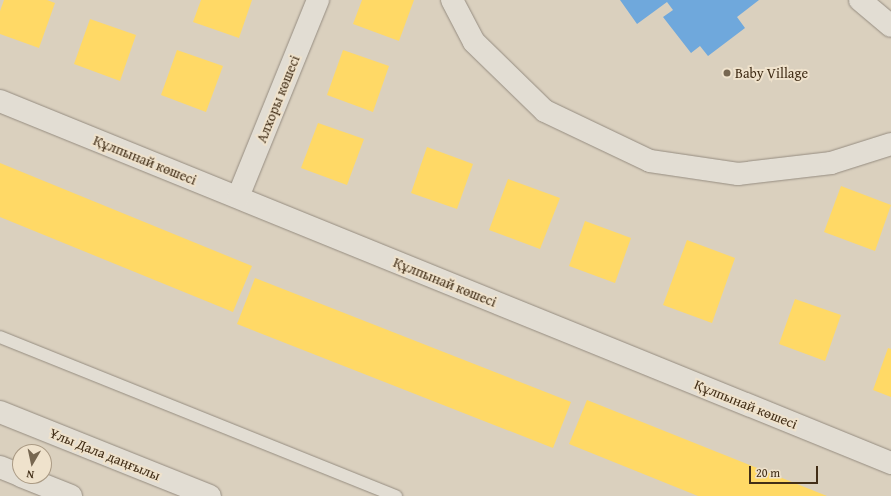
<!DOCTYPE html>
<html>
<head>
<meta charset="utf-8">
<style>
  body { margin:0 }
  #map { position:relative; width:891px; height:496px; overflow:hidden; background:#dad0be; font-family:"Gentium Book Plus",serif }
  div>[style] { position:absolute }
  .homes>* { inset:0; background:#ffd966 }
  .schools>* { inset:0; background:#6fa8dc }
  .roads { filter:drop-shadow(0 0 1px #958c80) drop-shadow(0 0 1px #958c80) }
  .service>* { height:12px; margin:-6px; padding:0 6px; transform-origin:6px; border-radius:6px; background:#e2ddd3 }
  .minor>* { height:22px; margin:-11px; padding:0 11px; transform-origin:11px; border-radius:11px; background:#e2ddd3 }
  .secondary>* { height:22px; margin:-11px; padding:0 11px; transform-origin:11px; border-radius:11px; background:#e2ddd3 }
  .dots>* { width:11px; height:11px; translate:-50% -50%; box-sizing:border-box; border:2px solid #efe2cc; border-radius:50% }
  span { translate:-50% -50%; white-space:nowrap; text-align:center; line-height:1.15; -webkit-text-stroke:4px #efe2cc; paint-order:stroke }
  .poi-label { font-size:14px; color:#422e17 }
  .left { translate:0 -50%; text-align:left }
  .street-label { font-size:14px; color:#422e17 }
  .north { position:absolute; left:12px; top:444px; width:40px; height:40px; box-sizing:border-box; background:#efe2cc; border:1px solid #aa9a84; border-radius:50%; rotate:189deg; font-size:11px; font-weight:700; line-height:16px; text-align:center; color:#422e17 }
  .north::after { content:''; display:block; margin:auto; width:14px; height:18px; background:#776751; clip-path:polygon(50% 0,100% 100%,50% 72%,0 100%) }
  .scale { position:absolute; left:749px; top:466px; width:69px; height:18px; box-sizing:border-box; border:2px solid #422e17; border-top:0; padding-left:5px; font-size:12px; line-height:14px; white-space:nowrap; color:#422e17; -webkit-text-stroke:3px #efe2cc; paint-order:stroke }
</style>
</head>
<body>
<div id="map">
  <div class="homes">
    <i style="clip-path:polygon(4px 0,47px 0,55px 3px,39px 48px,0 34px,0 11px)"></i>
    <i style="clip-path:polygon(201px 0,252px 0,239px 38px,193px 22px)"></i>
    <i style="clip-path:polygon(362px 0,414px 0,399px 41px,353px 24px)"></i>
    <i style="clip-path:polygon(90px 19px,136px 35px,120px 81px,74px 64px)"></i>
    <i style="clip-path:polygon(177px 50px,223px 66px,206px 112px,161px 95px)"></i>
    <i style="clip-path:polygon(343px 50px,389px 66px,373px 112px,327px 95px)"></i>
    <i style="clip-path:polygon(318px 123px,364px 139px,347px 185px,301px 168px)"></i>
    <i style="clip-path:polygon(427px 147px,473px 164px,457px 209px,411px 193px)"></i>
    <i style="clip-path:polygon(0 163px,252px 266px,233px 312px,0 217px)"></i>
    <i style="clip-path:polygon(508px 179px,560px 198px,540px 249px,489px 230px)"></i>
    <i style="clip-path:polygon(841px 186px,891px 205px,875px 251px,824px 232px)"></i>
    <i style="clip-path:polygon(585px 221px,631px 238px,615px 283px,569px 266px)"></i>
    <i style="clip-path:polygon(687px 240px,735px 258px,712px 323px,663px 305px)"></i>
    <i style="clip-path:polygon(255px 278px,571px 402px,553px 448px,237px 324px)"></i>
    <i style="clip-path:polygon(795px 299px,841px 315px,825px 361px,779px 344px)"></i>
    <i style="clip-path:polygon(888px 348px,891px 349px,891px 397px,873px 390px)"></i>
    <i style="clip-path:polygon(587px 400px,827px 496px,698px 496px,569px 444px)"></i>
  </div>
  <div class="schools">
    <i style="clip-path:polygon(620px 0,759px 0,737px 17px,745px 28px,708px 56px,700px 46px,691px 53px,663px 17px,673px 10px,667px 2px,637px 24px)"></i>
  </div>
  <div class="roads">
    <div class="service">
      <i style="left:0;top:337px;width:427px;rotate:21.9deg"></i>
    </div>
    <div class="minor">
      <i style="left:452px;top:0;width:47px;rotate:62.4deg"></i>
      <i style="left:474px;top:42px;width:99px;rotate:44.2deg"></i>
      <i style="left:545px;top:111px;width:116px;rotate:25.5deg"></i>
      <i style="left:650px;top:161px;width:89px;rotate:8.4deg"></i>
      <i style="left:738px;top:174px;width:94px;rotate:-6.7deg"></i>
      <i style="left:831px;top:163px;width:63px;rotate:-17.6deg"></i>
      <i style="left:860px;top:0;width:40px;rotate:40deg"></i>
      <i style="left:0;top:101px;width:962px;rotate:22.11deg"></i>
      <i style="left:238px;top:197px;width:213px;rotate:-67.9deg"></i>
    </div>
    <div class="secondary">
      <i style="left:0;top:412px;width:226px;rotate:21.8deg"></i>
      <i style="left:0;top:467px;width:22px;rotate:22deg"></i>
      <i style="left:21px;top:476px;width:54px;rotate:21.8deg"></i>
    </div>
  </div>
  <div class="dots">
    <i style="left:727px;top:73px;background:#776751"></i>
  </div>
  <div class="poi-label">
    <span class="left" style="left:735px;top:73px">Baby Village</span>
  </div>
  <div class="street-label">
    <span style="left:278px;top:99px;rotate:-68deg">Алхоры көшесі</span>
    <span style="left:145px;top:160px;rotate:22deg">Құлпынай көшесі</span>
    <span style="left:445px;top:282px;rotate:22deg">Құлпынай көшесі</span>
    <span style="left:746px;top:404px;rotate:22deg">Құлпынай көшесі</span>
    <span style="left:105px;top:454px;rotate:22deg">Ұлы Дала даңғылы</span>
  </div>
  <div class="north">N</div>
  <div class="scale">20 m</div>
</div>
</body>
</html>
